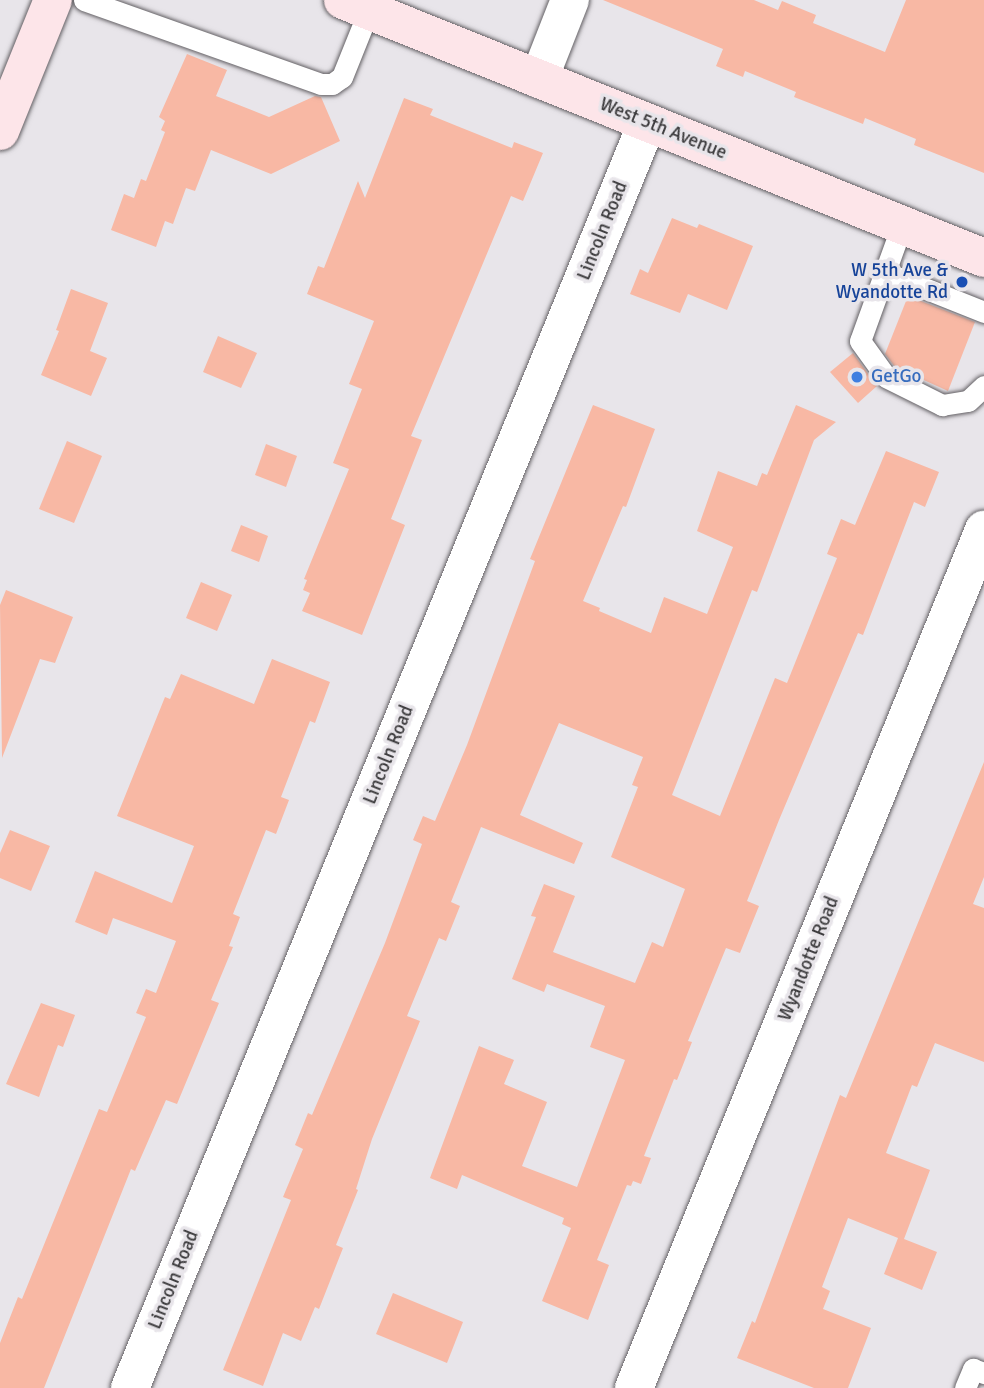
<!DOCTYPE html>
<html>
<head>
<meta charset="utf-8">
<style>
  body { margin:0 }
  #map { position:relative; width:984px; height:1388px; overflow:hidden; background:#e8e5ea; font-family:Signika,sans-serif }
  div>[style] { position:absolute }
  .building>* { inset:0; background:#f8b8a4 }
  .roads { filter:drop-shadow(0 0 2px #636064) drop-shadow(0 0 2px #636064) }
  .lane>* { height:21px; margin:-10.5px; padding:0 10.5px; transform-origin:10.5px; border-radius:10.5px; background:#fff }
  .street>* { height:38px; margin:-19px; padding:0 19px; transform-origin:19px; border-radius:19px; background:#fff }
  .secondary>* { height:38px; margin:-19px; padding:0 19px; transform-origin:19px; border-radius:19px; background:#fde5e9 }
  .dots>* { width:19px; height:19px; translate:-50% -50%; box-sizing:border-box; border:4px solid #e8e5ea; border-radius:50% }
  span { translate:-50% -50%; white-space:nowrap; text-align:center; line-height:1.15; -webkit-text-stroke:7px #e8e5ea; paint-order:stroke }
  .street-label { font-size:19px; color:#3c3b3d }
  .transit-label { font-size:19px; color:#164399 }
  .right { translate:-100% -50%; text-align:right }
  .shop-label { font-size:19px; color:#366cbe }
  .left { translate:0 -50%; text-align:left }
</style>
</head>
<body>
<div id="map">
  <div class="building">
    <i style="clip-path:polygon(603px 0,754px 0,778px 10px,782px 1px,816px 15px,813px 23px,885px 52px,906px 0,984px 0,984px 173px,914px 145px,916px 139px,865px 118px,863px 124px,794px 97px,796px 92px,745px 71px,743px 77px,716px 66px,723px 49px)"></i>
    <i style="clip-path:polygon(187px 54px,227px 70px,216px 96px,269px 117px,315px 96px,321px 97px,340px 141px,271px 174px,211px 150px,195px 191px,186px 188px,173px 224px,165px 221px,156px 247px,111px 230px,124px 194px,134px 198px,141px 179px,146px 181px,165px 132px,161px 130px,165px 121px,159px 117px)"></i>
    <i style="clip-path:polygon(404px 98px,433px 109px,430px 115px,457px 126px,512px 148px,514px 142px,543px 153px,523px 201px,511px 196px,411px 436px,422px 440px,391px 519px,405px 525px,362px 635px,302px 611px,310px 593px,303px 590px,307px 580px,304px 579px,349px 469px,333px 463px,362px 389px,349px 384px,374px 321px,307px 294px,318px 266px,324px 268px,358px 181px,365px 198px)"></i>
    <i style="clip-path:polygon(672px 218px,697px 228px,699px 224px,753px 246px,727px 310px,688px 294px,680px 313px,630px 294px,640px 269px,648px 273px)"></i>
    <i style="clip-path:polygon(71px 289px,108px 303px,90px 351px,107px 358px,91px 396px,41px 375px,59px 331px,56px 330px)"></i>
    <i style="clip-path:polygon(908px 296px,975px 322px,948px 391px,895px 367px,885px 354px)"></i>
    <i style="clip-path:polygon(218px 336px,257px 353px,241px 388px,203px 372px)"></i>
    <i style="clip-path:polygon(853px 353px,877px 386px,858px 403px,830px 372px)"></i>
    <i style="clip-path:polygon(593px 405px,655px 429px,626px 507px,623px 506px,583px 601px,600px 608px,599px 611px,651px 633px,664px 597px,707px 614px,733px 547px,697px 531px,718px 471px,757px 486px,762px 473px,767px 475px,796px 405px,836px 422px,814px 440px,757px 592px,752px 590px,672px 795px,720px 816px,775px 678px,787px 683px,837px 558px,827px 554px,841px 519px,855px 525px,886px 451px,939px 472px,925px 507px,914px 502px,863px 635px,858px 633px,779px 820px,747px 901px,759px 906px,740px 953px,726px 948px,688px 1041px,692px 1042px,677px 1080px,674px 1079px,644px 1156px,651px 1158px,641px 1184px,633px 1181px,631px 1186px,627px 1185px,597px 1260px,609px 1265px,588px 1320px,542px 1301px,571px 1228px,562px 1224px,564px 1218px,462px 1175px,457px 1189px,430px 1178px,479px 1046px,514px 1060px,504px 1084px,547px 1102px,522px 1166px,577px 1187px,625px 1060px,590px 1047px,605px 1006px,547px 984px,544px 992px,512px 979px,536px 917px,531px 916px,544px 884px,575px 896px,553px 952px,635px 983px,652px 942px,663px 947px,685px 889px,611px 857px,638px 787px,632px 785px,643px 757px,559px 723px,520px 815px,583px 843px,574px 864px,481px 827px,451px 902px,460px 906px,446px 941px,439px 938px,407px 1016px,420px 1021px,372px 1139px,356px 1189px,358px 1190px,336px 1245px,343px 1248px,319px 1309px,315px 1307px,301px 1341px,283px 1333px,263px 1386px,223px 1370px,291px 1200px,283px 1197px,303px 1149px,295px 1145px,308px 1113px,312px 1115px,385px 943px,422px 844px,413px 840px,423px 816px,435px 821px,467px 745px,535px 561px,530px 559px)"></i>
    <i style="clip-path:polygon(67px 441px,102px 456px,74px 523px,39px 509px)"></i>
    <i style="clip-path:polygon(266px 444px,297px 456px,286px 487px,255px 475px)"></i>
    <i style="clip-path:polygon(241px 525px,268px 536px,259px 562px,231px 551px)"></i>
    <i style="clip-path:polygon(201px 582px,232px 595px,217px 631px,186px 618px)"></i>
    <i style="clip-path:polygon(6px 590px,73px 617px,55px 663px,40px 659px,2px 758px,0 605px)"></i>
    <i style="clip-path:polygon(272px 659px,330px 682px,315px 723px,310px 721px,281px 797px,289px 800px,276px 834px,266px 830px,233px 914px,240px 917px,229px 946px,233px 947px,211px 1000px,219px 1003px,177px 1104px,166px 1100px,135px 1171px,131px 1169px,44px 1388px,0 1388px,0 1343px,18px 1297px,22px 1299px,99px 1109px,107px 1112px,146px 1017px,136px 1013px,146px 989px,156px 993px,176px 941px,113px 918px,107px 935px,75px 922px,95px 871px,172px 903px,194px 846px,117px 816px,165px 697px,170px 699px,181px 674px,254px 704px)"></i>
    <i style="clip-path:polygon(984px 762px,984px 877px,973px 904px,984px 908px,984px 1062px,935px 1043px,917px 1087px,912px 1085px,886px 1153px,930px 1170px,904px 1239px,937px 1252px,922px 1290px,884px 1274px,898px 1238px,848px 1218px,822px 1287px,830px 1291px,823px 1309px,871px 1328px,848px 1388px,814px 1388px,737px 1358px,752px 1321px,755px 1323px,840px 1095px,846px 1098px)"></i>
    <i style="clip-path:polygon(10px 830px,50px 846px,31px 891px,0 878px,0 853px)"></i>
    <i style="clip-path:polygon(41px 1003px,75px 1015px,63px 1047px,58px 1045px,39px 1097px,6px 1084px)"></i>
    <i style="clip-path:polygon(393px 1293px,463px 1322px,447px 1363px,376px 1334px)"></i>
  </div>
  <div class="roads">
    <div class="lane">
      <i style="left:84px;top:0;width:251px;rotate:19.5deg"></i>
      <i style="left:321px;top:84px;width:11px"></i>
      <i style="left:332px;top:84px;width:12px;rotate:-35deg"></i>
      <i style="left:342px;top:77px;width:72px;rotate:-68.1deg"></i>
      <i style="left:902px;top:225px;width:123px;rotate:109.9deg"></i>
      <i style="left:860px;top:341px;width:44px;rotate:54.2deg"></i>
      <i style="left:886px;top:377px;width:63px;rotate:26.6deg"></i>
      <i style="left:942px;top:405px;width:26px;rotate:-9deg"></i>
      <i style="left:968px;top:401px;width:22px;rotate:-43deg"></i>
      <i style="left:884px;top:272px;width:108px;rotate:21.8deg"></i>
      <i style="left:965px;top:1388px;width:21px;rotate:-67deg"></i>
      <i style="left:973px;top:1369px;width:12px;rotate:20deg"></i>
    </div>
    <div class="street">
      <i style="left:539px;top:79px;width:85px;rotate:-68.6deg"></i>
      <i style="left:130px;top:1388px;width:1367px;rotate:-67.77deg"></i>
      <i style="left:634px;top:1388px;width:927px;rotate:-67.81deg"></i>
    </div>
    <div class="secondary">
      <i style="left:343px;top:0;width:691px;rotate:21.92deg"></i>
      <i style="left:0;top:131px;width:141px;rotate:-68deg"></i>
    </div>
  </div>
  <div class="dots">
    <i style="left:962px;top:282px;background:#1a4fb4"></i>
    <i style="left:857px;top:377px;background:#3f7fe0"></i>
  </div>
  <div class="street-label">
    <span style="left:663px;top:129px;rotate:22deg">West 5th Avenue</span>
    <span style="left:603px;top:231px;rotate:-68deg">Lincoln Road</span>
    <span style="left:389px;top:755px;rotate:-68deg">Lincoln Road</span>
    <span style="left:809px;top:959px;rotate:-68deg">Wyandotte Road</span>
    <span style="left:174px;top:1280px;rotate:-68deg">Lincoln Road</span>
  </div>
  <div class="transit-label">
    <span class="right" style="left:948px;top:282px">W 5th Ave &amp;<br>Wyandotte Rd</span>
  </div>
  <div class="shop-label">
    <span class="left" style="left:871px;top:377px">GetGo</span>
  </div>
</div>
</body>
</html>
